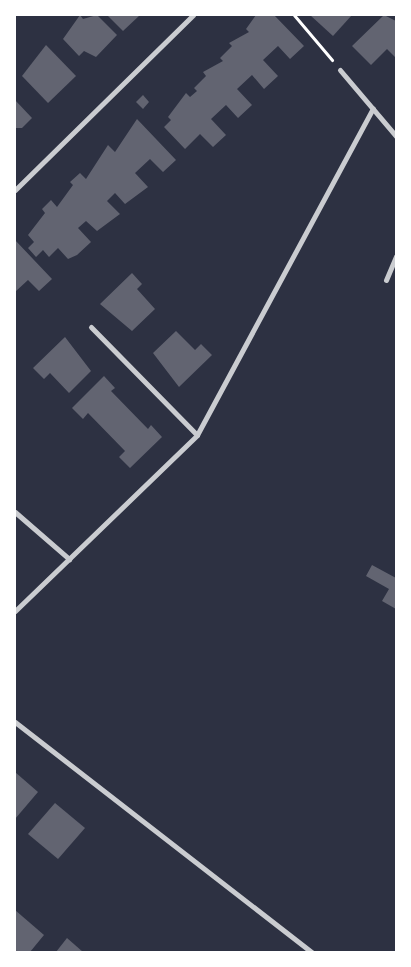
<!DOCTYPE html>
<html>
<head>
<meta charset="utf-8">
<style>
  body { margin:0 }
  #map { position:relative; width:411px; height:967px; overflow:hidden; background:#2d3142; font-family:"Asap Condensed",sans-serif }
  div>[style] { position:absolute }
  .building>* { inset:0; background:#626471 }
  .path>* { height:3px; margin:-1.5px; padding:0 1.5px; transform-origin:1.5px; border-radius:1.5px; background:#fff }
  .minor>* { height:5px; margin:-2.5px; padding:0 2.5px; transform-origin:2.5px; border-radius:2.5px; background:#caccd0 }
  span { translate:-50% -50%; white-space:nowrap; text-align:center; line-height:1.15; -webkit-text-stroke:5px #fff; paint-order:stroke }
  .frame { position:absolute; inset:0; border:16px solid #fff; pointer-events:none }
</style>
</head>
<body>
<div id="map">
  <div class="building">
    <i style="clip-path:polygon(80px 15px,83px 19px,97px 15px,117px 35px,96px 57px,84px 51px,79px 56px,63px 39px)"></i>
    <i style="clip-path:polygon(107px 15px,140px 15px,123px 31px)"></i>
    <i style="clip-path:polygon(256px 15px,274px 15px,304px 46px,290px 59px,278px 46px,263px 60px,278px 76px,264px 89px,252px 75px,237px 89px,252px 105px,238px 118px,226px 105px,211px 119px,226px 135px,213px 147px,200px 134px,185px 149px,164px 127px,171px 120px,168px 117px,186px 93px,190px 97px,197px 91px,194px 88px,206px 76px,203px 72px,223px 61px,220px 58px,232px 46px,229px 43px,249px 32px,246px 29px)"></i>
    <i style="clip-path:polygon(310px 15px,352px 15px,333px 36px)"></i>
    <i style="clip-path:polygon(384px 15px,396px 21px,396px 58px,387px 49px,371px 65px,352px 46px)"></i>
    <i style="clip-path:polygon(46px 45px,76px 76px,48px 103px,22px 76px)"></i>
    <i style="clip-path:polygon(143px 95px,149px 102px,143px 109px,136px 102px)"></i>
    <i style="clip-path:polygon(15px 100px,32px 118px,22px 128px,15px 128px)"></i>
    <i style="clip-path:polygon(137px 119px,176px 160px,163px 172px,150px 159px,135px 173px,148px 187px,125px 204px,115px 193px,107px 201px,120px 214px,97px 231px,86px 221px,78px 228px,91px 242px,77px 255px,68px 259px,58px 248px,49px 257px,43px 250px,36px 257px,28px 248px,34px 242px,28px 235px,45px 213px,42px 209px,51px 200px,57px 207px,73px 185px,70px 182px,80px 173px,86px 179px,108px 145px,115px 152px)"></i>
    <i style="clip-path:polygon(15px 240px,52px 279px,39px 291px,28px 280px,15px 292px)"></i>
    <i style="clip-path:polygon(132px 273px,142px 284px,137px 289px,155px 309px,132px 331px,100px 304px)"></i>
    <i style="clip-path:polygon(176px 331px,195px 350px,201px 344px,212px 355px,179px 387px,153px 353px)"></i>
    <i style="clip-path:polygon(65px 337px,91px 371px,69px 393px,50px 373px,44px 379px,33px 368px)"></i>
    <i style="clip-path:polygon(104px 376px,115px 388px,111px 391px,148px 429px,151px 425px,162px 437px,130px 468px,119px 457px,125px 451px,88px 413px,83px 419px,72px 408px)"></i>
    <i style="clip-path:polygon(372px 565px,396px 578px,396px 609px,382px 601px,389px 589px,366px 576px)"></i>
    <i style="clip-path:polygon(15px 772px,38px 792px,15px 819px)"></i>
    <i style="clip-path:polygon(55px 803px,85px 828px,58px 859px,28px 834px)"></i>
    <i style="clip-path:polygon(15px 910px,44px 935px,30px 952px,15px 951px)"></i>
    <i style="clip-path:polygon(67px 938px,83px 952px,56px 952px)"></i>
  </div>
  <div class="path">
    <i style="left:294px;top:15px;width:59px;rotate:49.8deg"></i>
  </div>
  <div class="minor">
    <i style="left:340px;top:70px;width:87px;rotate:49.7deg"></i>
    <i style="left:15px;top:190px;width:250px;rotate:-44.5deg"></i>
    <i style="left:386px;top:280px;width:26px;rotate:-67deg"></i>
    <i style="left:91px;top:327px;width:151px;rotate:45.5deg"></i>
    <i style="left:15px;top:512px;width:72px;rotate:41deg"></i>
    <i style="left:15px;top:611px;width:253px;rotate:-44deg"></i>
    <i style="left:197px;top:435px;width:371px;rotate:-61.7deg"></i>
    <i style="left:15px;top:722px;width:376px;rotate:37.8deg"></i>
  </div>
  <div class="frame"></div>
</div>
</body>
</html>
